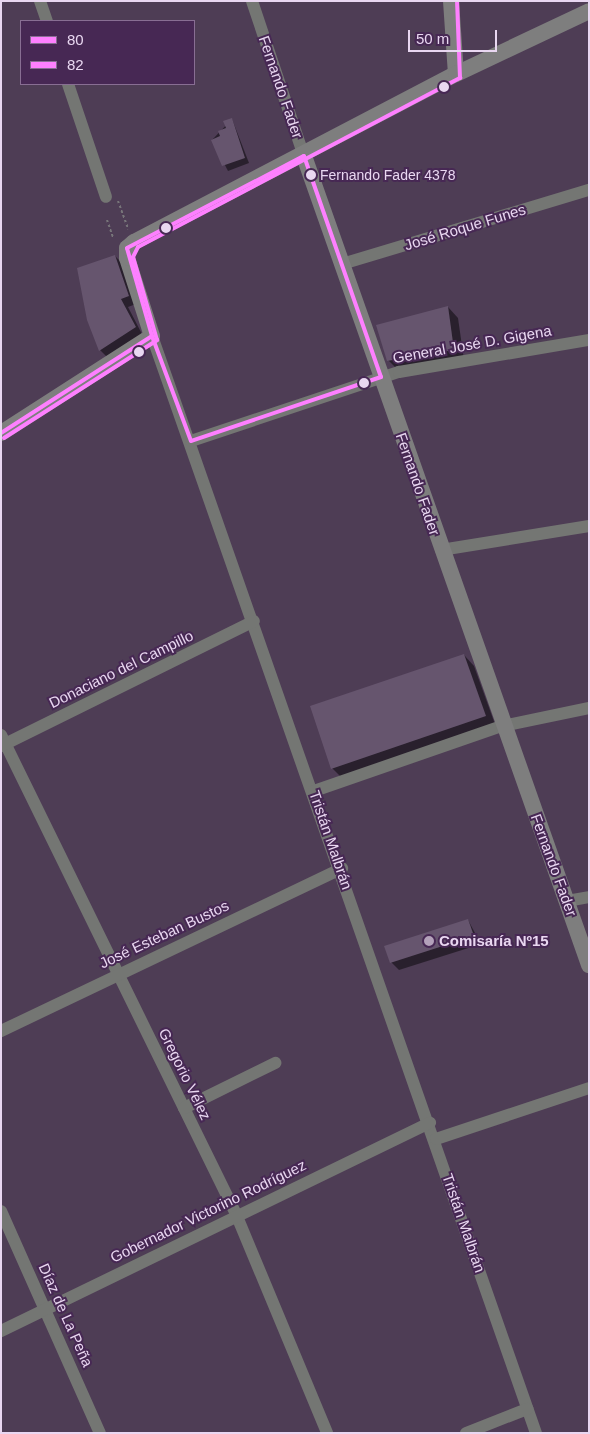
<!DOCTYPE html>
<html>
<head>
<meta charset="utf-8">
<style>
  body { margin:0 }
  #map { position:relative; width:590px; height:1434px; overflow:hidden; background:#4e3d55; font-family:Helvetica,sans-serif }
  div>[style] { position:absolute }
  .shadow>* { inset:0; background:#0007 }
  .building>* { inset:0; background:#66556e }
  .path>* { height:2px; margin-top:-1px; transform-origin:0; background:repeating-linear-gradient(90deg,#78767a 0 2.5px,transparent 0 5px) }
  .minor>* { height:12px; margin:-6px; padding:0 6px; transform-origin:6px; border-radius:6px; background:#747673 }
  .major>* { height:16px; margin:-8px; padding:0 8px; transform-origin:8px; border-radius:8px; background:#7e7e7e }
  .bus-1>* { height:4px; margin:-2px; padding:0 2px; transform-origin:2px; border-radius:2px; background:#fe80ff }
  .bus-2>* { height:4px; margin:-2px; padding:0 2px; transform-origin:2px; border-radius:2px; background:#fe80ff }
  .dots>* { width:14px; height:14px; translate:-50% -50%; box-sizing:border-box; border:2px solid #472854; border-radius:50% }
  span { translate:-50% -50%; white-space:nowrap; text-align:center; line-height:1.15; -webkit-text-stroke:4px #472854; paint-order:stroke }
  .bus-label { font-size:14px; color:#e9d7f1 }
  .left { translate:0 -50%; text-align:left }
  .street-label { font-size:15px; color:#e9d7f1 }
  .poi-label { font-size:15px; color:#e9d7f1; font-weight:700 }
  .frame { position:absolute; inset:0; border:2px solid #e9d7f1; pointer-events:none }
  .legend { position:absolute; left:20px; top:20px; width:175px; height:65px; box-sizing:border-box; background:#472854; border:1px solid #886e93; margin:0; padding:6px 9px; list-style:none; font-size:15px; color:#e9d7f1 }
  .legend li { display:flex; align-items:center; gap:10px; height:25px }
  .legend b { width:25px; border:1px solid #886e93 }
  .scale { position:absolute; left:408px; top:30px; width:89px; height:22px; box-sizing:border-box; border:2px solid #e9d7f1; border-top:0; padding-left:6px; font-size:15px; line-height:18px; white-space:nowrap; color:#e9d7f1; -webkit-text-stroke:4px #472854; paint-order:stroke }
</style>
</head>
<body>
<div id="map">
  <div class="shadow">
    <i style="clip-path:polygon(232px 119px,249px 163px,228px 171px,212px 140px)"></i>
    <i style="clip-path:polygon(115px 256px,123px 264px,136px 304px,128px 307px,143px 336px,108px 358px,100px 350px)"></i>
    <i style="clip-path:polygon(448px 307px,458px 318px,464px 360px,399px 371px,388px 360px)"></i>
    <i style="clip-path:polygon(464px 655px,474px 666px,496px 727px,343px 779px,332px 768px)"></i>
    <i style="clip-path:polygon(468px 920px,481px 944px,399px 970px,391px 962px)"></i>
  </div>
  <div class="building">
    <i style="clip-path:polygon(232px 118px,245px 158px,222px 166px,211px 140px,220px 136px,218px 131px,226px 128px,223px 121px)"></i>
    <i style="clip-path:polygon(115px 255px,129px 296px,121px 299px,136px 327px,99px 351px,87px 320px,77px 268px)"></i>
    <i style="clip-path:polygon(448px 306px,454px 350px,387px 361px,376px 325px)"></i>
    <i style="clip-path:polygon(464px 654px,486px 716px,331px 769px,310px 706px)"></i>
    <i style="clip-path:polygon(468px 919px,474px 936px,390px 963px,384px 946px)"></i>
  </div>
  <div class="path">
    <i style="left:118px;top:201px;width:30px;rotate:70deg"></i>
    <i style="left:107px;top:220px;width:18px;rotate:71deg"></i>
  </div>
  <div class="minor">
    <i style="left:40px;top:1px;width:21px;rotate:71deg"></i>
    <i style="left:252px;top:1px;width:163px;rotate:71.5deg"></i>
    <i style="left:68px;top:84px;width:119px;rotate:71.4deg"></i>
    <i style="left:342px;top:264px;width:258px;rotate:-16.7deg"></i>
    <i style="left:152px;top:336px;width:1162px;rotate:70.71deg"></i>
    <i style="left:191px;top:441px;width:219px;rotate:-18.4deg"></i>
    <i style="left:399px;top:372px;width:193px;rotate:-9.6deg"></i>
    <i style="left:441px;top:550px;width:150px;rotate:-9.2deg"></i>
    <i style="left:1px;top:735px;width:534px;rotate:63.87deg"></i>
    <i style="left:236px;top:1214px;width:237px;rotate:67.4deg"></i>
    <i style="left:1px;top:746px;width:282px;rotate:-26.3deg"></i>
    <i style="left:314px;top:791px;width:199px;rotate:-19.1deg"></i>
    <i style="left:502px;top:726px;width:89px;rotate:-11.7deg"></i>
    <i style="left:567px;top:901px;width:22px;rotate:-10deg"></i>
    <i style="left:1px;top:1031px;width:378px;rotate:-25.5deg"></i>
    <i style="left:184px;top:1108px;width:102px;rotate:-26.3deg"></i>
    <i style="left:436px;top:1139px;width:161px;rotate:-18.4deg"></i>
    <i style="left:1px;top:1211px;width:243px;rotate:66deg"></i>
    <i style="left:1px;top:1331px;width:477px;rotate:-25.9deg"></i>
    <i style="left:466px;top:1433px;width:66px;rotate:-21.5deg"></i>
  </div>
  <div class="major">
    <i style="left:451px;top:1px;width:73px;rotate:86.1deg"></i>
    <i style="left:304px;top:156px;width:858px;rotate:70.59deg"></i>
    <i style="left:1px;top:433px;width:179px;rotate:-32.7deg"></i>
    <i style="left:152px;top:336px;width:82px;rotate:-107.8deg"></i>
    <i style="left:127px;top:258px;width:10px;rotate:-90deg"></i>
    <i style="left:127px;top:248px;width:9px;rotate:-41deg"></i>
    <i style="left:134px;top:242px;width:363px;rotate:-27.6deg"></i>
    <i style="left:456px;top:74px;width:147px;rotate:-25.3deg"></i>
  </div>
  <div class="bus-1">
    <i style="left:304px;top:156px;width:234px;rotate:70.8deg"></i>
    <i style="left:381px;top:377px;width:200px;rotate:161.4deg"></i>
    <i style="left:191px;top:441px;width:112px;rotate:-110.4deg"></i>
    <i style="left:152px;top:336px;width:91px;rotate:-105.9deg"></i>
    <i style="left:127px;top:248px;width:199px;rotate:-27.5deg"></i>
    <i style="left:1px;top:433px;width:179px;rotate:-32.7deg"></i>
  </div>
  <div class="bus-2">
    <i style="left:4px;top:438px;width:182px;rotate:-32.6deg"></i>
    <i style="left:157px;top:340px;width:86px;rotate:-106.1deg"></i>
    <i style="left:133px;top:257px;width:11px;rotate:-63deg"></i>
    <i style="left:138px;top:247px;width:364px;rotate:-27.7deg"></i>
    <i style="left:460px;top:78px;width:77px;rotate:-92.2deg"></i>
  </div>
  <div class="dots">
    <i style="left:444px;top:87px;background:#e9d7f1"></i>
    <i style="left:311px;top:175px;background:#e9d7f1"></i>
    <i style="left:166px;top:228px;background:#e9d7f1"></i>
    <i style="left:139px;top:352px;background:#e9d7f1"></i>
    <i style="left:364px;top:383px;background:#e9d7f1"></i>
    <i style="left:429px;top:941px;background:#b3a1ba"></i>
  </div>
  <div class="bus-label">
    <span class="left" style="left:320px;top:175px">Fernando Fader 4378</span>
  </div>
  <div class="street-label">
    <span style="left:281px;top:87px;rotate:71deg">Fernando Fader</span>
    <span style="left:465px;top:227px;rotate:-17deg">José Roque Funes</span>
    <span style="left:472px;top:344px;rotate:-10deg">General José D. Gigena</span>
    <span style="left:418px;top:484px;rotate:71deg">Fernando Fader</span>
    <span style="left:121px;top:669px;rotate:-26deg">Donaciano del Campillo</span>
    <span style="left:331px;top:840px;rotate:71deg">Tristán Malbrán</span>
    <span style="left:554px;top:865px;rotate:70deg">Fernando Fader</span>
    <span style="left:164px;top:934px;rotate:-25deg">José Esteban Bustos</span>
    <span style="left:185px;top:1074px;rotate:64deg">Gregorio Vélez</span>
    <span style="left:208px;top:1211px;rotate:-26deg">Gobernador Victorino Rodríguez</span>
    <span style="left:464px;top:1223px;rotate:71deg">Tristán Malbrán</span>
    <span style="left:66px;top:1315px;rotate:66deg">Díaz de La Peña</span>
  </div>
  <div class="poi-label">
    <span class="left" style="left:439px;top:941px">Comisaría Nº15</span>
  </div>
  <div class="frame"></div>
  <ul class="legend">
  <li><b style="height:6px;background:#fe80ff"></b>80</li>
  <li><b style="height:6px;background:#fe80ff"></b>82</li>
  </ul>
  <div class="scale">50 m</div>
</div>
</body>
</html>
